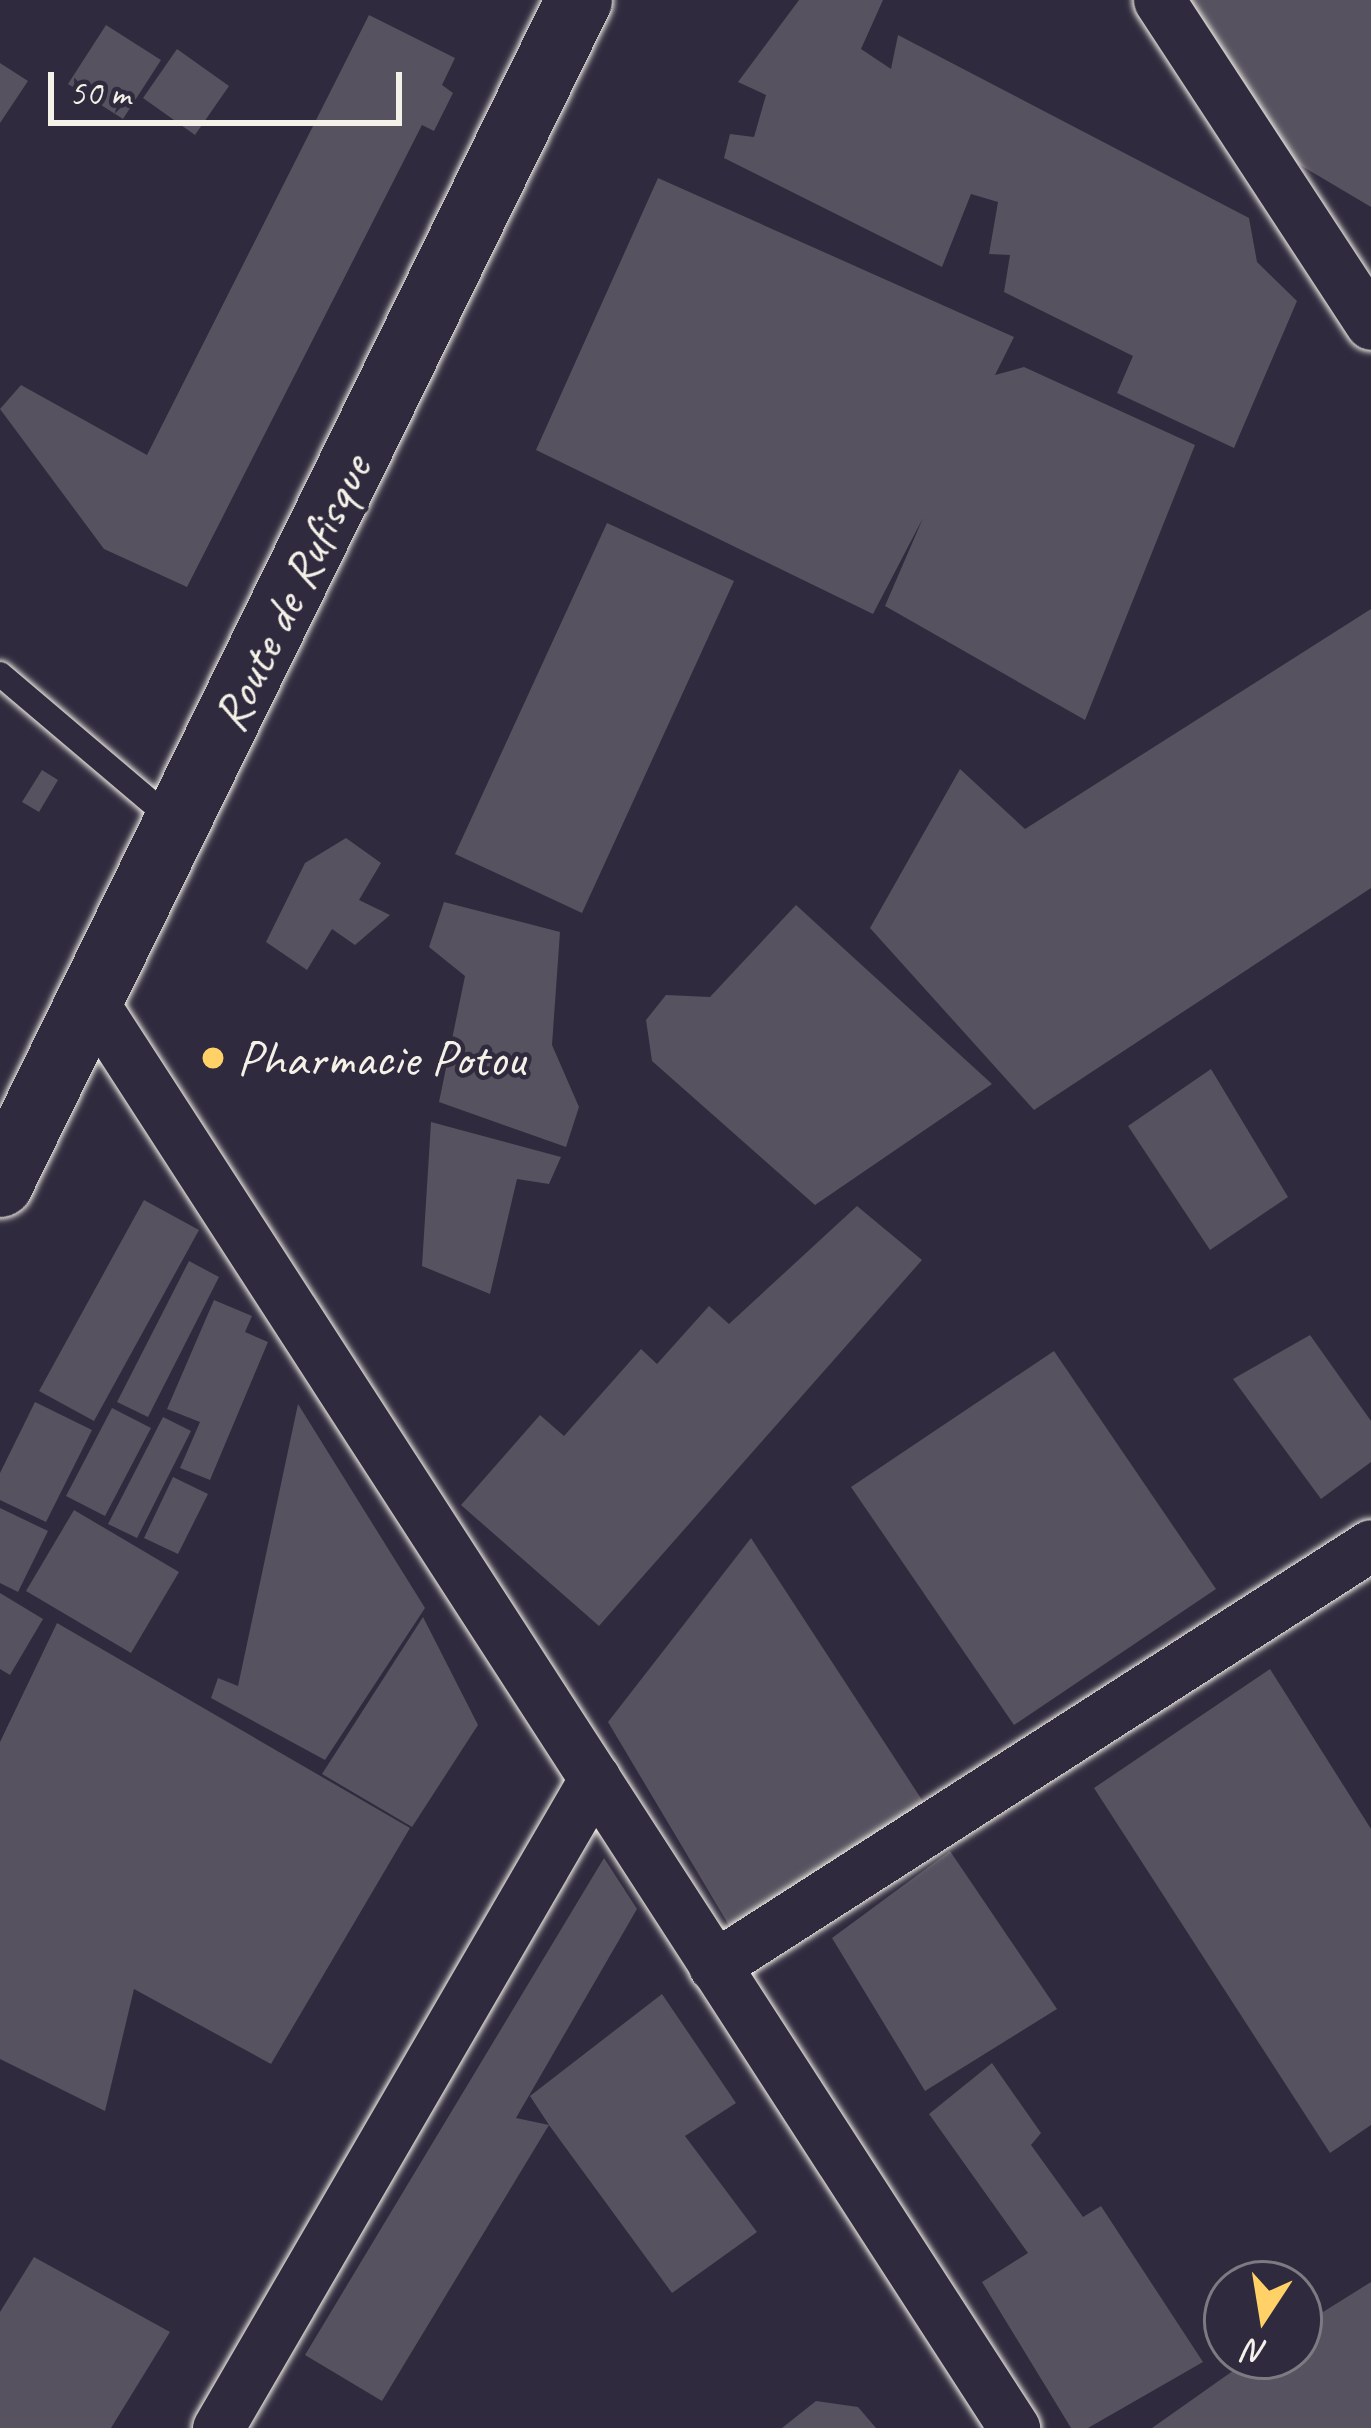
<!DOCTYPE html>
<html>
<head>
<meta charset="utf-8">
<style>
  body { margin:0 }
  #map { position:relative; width:1371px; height:2428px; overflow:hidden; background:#2f2a3d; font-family:Caveat,sans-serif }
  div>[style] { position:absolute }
  .building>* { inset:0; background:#56525f }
  .roads { filter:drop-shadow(0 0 3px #f4f1e8) drop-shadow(0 0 3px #f4f1e8) }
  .service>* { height:24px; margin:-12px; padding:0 12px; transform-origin:12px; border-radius:12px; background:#2f2a3d }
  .minor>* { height:51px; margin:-25.5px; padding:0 25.5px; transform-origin:25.5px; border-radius:25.5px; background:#2f2a3d }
  .secondary>* { height:66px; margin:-33px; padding:0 33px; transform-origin:33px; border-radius:33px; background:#2f2a3d }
  .dots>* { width:33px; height:33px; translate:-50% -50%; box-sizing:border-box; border:6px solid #2f2a3d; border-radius:50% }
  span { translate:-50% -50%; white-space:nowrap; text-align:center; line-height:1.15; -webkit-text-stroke:9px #2f2a3d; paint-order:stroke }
  .street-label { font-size:51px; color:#f4f1e8 }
  .poi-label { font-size:51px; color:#f4f1e8 }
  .left { translate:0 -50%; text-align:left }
  .north { position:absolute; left:1203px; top:2260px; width:120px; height:120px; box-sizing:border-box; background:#2f2a3d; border:3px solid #7e7a81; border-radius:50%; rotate:192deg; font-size:33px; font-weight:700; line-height:48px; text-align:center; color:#f4f1e8 }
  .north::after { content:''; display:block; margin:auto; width:42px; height:54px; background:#ffd166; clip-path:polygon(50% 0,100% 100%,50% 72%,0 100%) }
  .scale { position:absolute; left:48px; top:72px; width:354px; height:54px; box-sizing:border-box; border:6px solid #f4f1e8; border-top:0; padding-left:15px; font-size:36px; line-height:42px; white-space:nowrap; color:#f4f1e8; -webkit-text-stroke:9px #2f2a3d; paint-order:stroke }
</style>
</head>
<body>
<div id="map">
  <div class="building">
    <i style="clip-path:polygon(799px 0,883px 0,861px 49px,891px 69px,898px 35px,1249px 218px,1257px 262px,1297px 301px,1234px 448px,1117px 393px,1133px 356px,1004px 292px,1010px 255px,989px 254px,998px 202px,971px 194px,942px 267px,724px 158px,730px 134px,754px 137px,766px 95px,738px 82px)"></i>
    <i style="clip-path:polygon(1188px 0,1371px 0,1371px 207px,1290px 159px)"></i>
    <i style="clip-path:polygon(369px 15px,455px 58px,442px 85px,453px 93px,434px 131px,422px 125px,187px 587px,104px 549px,0 409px,21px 385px,147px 455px)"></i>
    <i style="clip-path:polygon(106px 25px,161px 60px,123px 119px,68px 84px)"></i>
    <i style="clip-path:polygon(177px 49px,229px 86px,195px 135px,143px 98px)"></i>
    <i style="clip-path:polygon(0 63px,28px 81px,0 123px)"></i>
    <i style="clip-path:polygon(658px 178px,1014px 337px,995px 375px,1024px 367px,1195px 445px,1085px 720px,885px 606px,923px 518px,873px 614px,536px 450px)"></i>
    <i style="clip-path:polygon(607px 523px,734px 581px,582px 913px,455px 854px)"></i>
    <i style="clip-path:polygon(1371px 609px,1371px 888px,1034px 1110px,870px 928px,960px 769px,1025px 829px)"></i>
    <i style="clip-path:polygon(42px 770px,58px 780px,39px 812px,22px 802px)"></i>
    <i style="clip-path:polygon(346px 838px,381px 863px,359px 900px,390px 915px,355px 945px,332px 929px,307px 970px,266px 942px,305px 863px)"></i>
    <i style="clip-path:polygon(444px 902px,560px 932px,552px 1045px,579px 1107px,566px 1147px,439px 1102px,465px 976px,429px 947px)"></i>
    <i style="clip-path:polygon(796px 905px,992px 1084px,815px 1205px,652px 1061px,646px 1020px,666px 995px,710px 997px)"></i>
    <i style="clip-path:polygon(1211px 1069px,1288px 1197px,1210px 1250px,1128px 1126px)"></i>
    <i style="clip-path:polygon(431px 1122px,561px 1157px,549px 1184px,517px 1179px,490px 1294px,422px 1266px)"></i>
    <i style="clip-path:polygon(144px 1200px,199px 1230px,94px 1421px,39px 1391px)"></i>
    <i style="clip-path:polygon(857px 1206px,922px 1260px,599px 1626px,461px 1505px,540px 1415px,564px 1436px,641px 1349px,657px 1364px,709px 1306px,729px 1324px)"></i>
    <i style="clip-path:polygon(189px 1261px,219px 1277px,148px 1417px,117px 1402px)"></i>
    <i style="clip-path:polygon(214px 1300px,252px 1316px,245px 1332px,268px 1342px,210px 1480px,180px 1468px,200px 1422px,167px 1409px)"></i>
    <i style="clip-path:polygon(1310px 1335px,1371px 1421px,1371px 1462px,1321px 1499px,1233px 1379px)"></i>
    <i style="clip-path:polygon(1054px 1351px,1216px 1589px,1014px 1725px,851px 1487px)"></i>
    <i style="clip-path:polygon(35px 1402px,92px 1430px,46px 1522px,0 1500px,0 1473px)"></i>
    <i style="clip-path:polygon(298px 1404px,425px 1608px,325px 1760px,211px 1698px,218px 1678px,238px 1686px)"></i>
    <i style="clip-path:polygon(112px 1408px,151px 1428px,105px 1516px,66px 1496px)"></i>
    <i style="clip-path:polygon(163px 1417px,191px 1431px,137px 1538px,108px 1524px)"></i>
    <i style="clip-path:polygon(173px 1477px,208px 1494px,178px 1554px,144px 1538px)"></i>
    <i style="clip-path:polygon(0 1508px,48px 1531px,18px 1592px,0 1583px)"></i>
    <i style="clip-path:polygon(74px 1510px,179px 1572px,131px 1653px,26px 1591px)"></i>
    <i style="clip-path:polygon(751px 1538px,924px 1803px,730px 1927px,608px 1722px)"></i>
    <i style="clip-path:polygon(0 1593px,43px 1619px,10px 1675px,0 1669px)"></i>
    <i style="clip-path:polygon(423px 1617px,478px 1725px,412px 1827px,322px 1774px)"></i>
    <i style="clip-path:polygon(57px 1623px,410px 1828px,271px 2064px,134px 1989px,105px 2111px,0 2059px,0 1742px)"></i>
    <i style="clip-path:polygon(1270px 1669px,1371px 1829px,1371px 2125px,1330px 2153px,1094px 1788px)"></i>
    <i style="clip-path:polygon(950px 1851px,1057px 2009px,925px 2091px,832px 1938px)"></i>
    <i style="clip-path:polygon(604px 1858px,637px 1909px,516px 2118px,549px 2125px,530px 2096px,662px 1994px,736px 2103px,685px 2136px,757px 2232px,672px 2293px,549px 2125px,382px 2401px,305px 2355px)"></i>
    <i style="clip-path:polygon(992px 2063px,1041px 2133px,1031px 2145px,1083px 2217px,1101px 2206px,1203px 2362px,1088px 2428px,1071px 2428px,982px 2282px,1028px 2253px,929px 2114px)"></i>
    <i style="clip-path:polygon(34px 2257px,170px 2332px,111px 2428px,0 2428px,0 2312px)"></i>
    <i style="clip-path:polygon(1371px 2282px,1371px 2428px,1152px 2428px,1254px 2356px,1299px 2356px,1299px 2327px)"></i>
    <i style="clip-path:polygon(816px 2401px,858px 2407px,876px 2428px,782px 2428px)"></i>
  </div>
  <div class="roads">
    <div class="service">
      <i style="left:0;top:674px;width:226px;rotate:40.3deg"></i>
    </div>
    <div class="minor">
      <i style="left:1159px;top:0;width:387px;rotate:56.8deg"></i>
      <i style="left:93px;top:1003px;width:1697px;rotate:57.12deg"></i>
      <i style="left:714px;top:1966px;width:780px;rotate:-32.65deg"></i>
      <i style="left:218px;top:2428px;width:751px;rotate:-59.89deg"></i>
    </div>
    <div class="secondary">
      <i style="left:0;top:1184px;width:1318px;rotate:-63.94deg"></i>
    </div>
  </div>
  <div class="dots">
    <i style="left:213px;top:1058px;background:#ffd166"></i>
  </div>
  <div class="street-label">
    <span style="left:291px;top:593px;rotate:-64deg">Route de Rufisque</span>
  </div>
  <div class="poi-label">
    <span class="left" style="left:237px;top:1058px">Pharmacie Potou</span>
  </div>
  <div class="north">N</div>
  <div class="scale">50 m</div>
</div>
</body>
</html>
